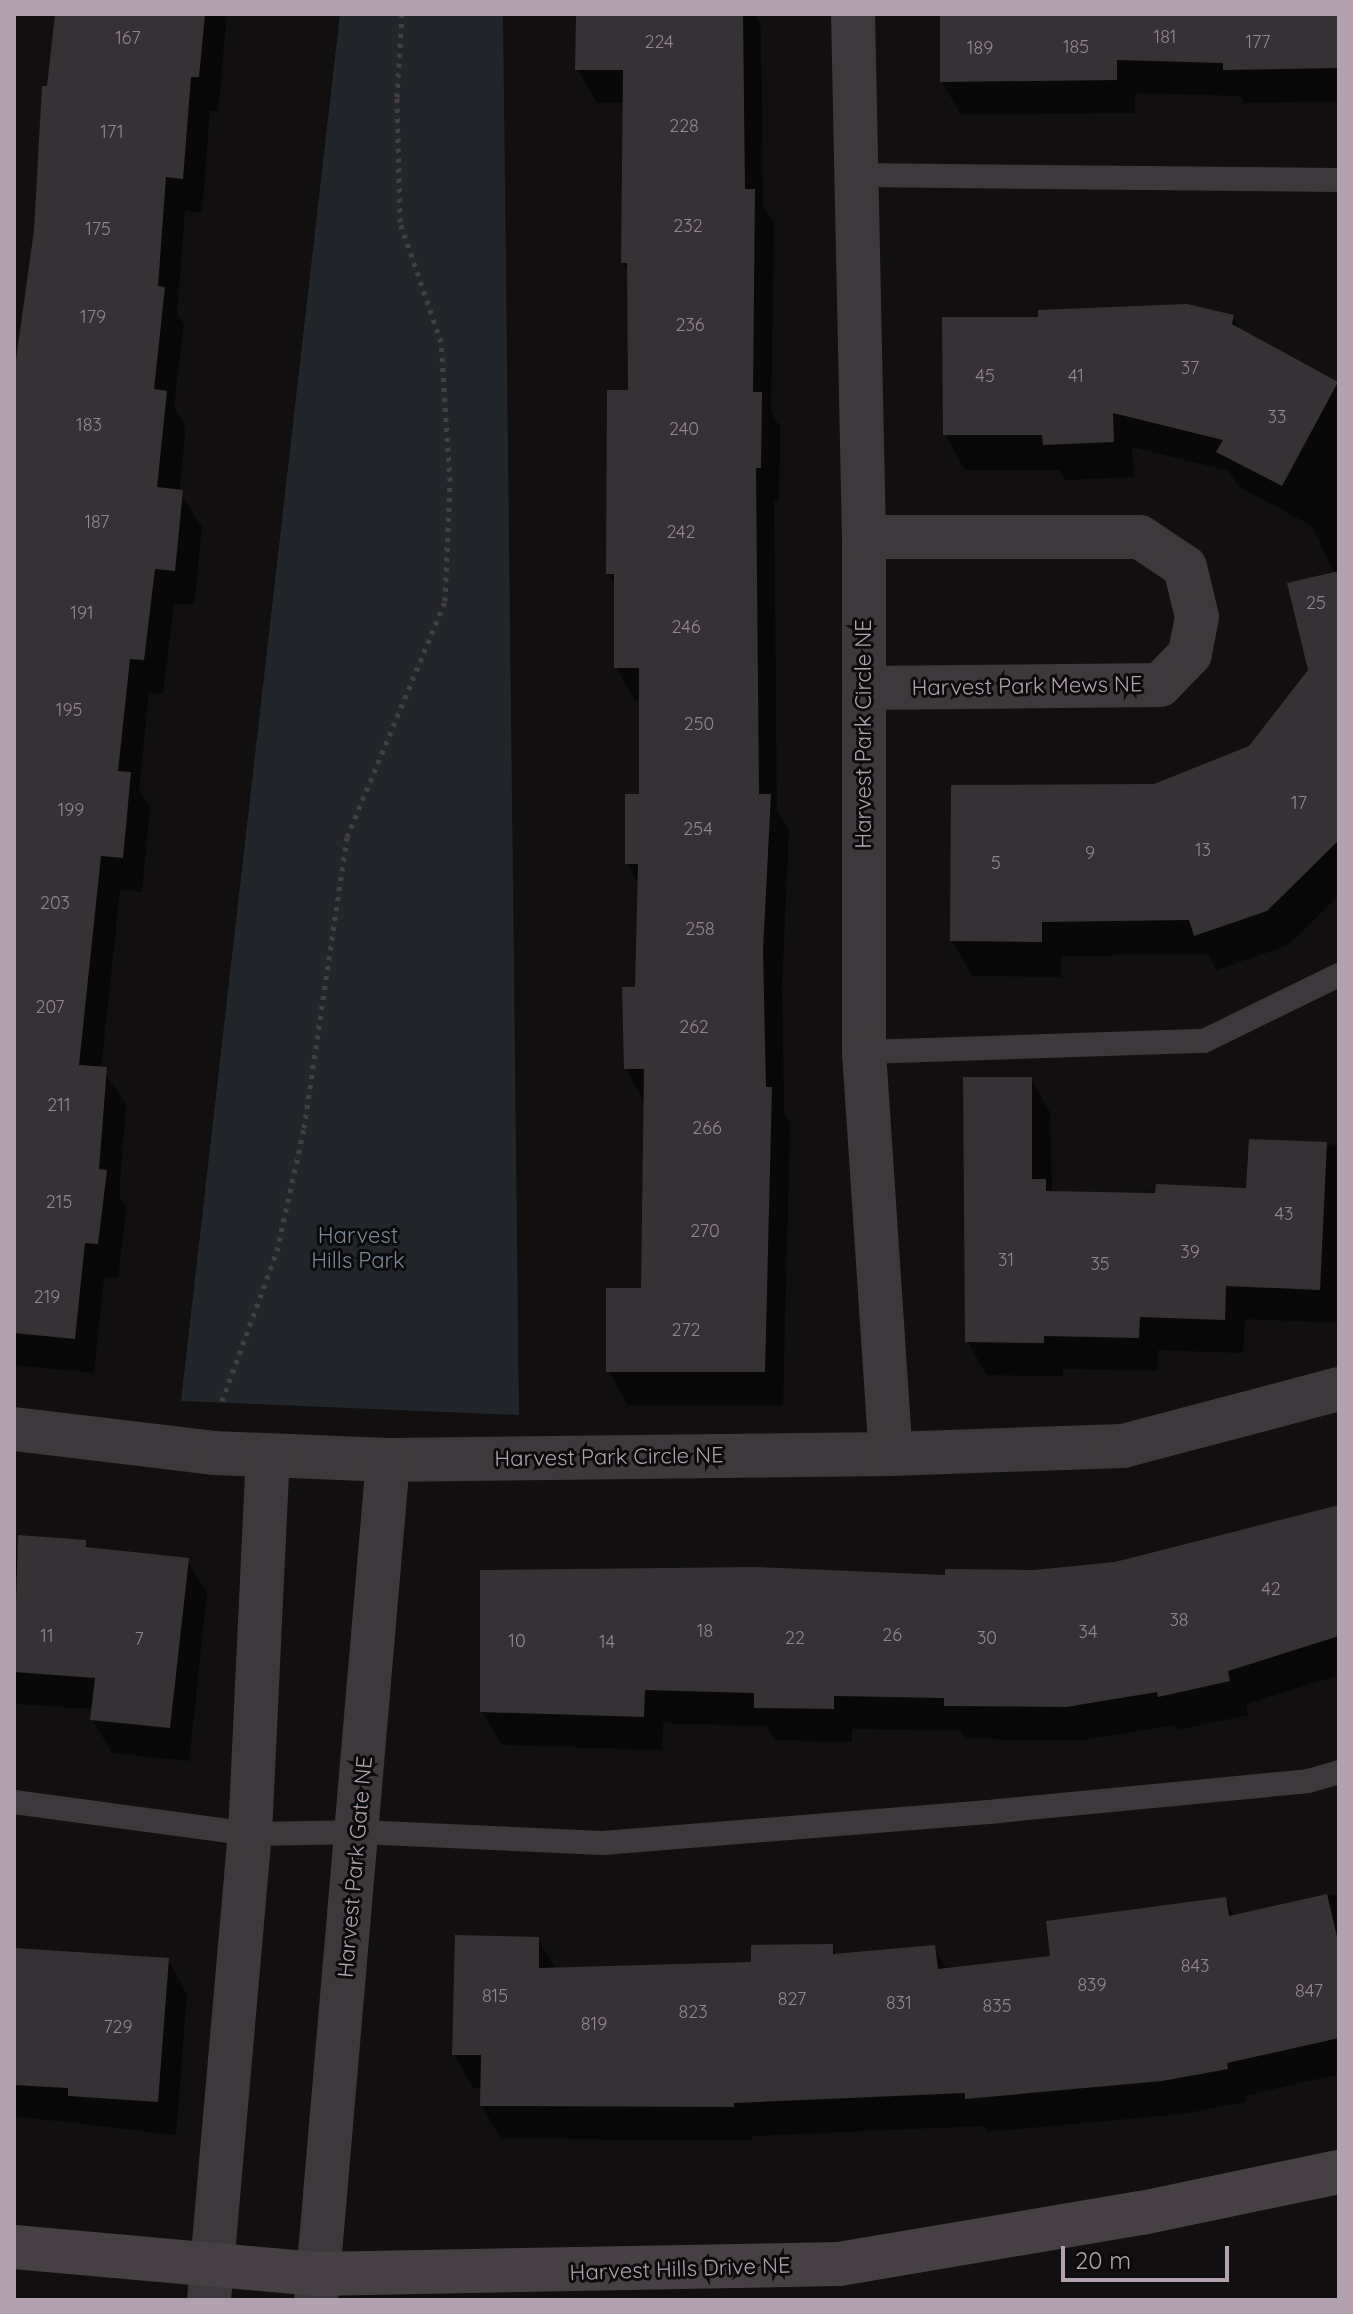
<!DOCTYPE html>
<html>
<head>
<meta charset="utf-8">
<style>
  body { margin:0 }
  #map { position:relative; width:1353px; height:2314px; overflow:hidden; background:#110f10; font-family:Quicksand,sans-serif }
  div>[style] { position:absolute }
  .green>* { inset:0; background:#22262b }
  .shadow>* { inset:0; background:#0007 }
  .building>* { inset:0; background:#363135 }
  .path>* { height:5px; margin-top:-2.5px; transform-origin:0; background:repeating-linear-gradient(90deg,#443d42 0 4px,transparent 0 10px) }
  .lane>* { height:24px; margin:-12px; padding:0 12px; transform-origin:12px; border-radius:12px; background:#3d383b }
  .street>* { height:44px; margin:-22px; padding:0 22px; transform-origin:22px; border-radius:22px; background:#3d383b }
  .secondary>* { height:44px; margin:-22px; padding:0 22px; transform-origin:22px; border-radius:22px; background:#463f44 }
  span { translate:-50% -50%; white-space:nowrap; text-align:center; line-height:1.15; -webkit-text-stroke:6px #0c0a0b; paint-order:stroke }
  .number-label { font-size:18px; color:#938590 }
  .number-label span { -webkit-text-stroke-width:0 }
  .street-label { font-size:22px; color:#b2a1af }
  .park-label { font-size:22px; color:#77899d }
  .frame { position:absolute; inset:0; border:16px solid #b2a1af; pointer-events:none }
  .scale { position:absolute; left:1061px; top:2246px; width:168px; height:36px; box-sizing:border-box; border:4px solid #b2a1af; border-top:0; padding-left:10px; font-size:24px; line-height:28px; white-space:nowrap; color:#b2a1af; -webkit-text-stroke:6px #0c0a0b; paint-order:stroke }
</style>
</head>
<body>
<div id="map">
  <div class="green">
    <i style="clip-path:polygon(340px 14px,503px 14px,519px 1415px,181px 1401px)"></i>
  </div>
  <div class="shadow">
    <i style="clip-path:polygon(56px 14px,227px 14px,218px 111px,210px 111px,202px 212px,185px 211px,177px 313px,184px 324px,174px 407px,186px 428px,179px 492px,202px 527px,194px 605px,174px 603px,163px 694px,149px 693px,139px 789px,150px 808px,142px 892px,120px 890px,101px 1069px,126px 1104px,119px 1195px,126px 1207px,118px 1278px,104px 1277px,94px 1373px,14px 1365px,14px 376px,19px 377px)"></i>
    <i style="clip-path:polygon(578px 14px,754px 14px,761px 27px,763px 206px,774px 224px,771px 412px,780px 427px,779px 501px,774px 501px,777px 809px,789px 830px,782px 985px,784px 1113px,790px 1123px,783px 1405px,628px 1405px,608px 1371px,643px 1290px,645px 1103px,626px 1069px,637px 989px,639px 885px,627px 864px,641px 796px,641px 701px,635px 701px,616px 667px,616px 587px,608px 574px,630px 392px,629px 272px,623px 262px,625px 103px,597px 103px,577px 69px)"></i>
    <i style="clip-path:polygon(942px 14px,1339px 14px,1339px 101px,1244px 103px,1240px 96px,1135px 93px,1135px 113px,961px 115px,942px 82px)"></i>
    <i style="clip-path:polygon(1233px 317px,1241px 331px,1339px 385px,1339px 895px,1287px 946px,1216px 970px,1208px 954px,1061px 956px,1061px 977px,972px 976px,952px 941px,1154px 786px,1250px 748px,1310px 670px,1335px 574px,1312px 526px,1239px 487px,1229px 471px,1132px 447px,1134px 477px,1065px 480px,1059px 470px,965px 470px,945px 434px)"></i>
    <i style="clip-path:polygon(1031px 1079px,1050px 1112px,1052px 1193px,1248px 1190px,1250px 1141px,1339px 1145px,1338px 1323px,1245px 1319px,1243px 1353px,1158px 1350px,1157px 1371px,1063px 1369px,1063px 1376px,987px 1375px,967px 1341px)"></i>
    <i style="clip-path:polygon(1339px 1505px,1339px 1675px,1246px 1704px,1248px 1715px,1179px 1730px,1176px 1725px,1084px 1740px,965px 1739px,961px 1731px,852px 1729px,852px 1742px,775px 1740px,766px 1726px,663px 1723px,662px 1750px,502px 1745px,482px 1712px,947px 1577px,1115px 1564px)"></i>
    <i style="clip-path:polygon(85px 1542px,89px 1549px,187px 1560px,207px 1593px,189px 1761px,112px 1753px,92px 1719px,93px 1709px,14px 1704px,14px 1548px)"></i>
    <i style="clip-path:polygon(1339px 1893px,1339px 2074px,1245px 2096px,1246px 2102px,1182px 2114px,987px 2132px,984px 2126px,752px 2136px,752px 2140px,501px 2139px,482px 2106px,482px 2088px,473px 2088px,454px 2054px,538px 1939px,556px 1969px,753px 1964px,832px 1946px,837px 1956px,934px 1947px,947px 1970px,1052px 1958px,1225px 1899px,1235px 1917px)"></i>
    <i style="clip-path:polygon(14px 1950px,168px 1960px,187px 1994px,176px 2135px,14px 2116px)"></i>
  </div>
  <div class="building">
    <i style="clip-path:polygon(55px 14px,205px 14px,199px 77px,191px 77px,183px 179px,166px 177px,158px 286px,165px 287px,154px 389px,167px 391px,157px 487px,183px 490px,175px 571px,155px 569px,144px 660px,130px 659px,118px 771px,131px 772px,123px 858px,101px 856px,79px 1065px,107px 1067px,99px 1169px,107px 1170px,98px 1244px,85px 1243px,75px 1339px,14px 1333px,14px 374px,34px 230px,42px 86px,47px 86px)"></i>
    <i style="clip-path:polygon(576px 14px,743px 14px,745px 189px,755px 189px,753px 392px,762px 392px,761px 468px,756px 468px,759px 794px,771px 794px,763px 950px,766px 1087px,772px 1087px,765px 1372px,606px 1372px,606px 1288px,641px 1288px,644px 1069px,624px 1069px,622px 987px,635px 987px,638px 864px,625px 864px,625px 794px,639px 794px,639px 668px,614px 668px,614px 574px,606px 574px,607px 390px,628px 390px,627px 263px,621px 263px,623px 70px,575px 70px)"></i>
    <i style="clip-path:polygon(940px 14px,1339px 14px,1339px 68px,1223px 70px,1223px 63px,1117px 60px,1117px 80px,940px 82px)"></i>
    <i style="clip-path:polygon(1187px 304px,1234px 315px,1232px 324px,1338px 382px,1282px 486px,1216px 452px,1223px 440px,1113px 413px,1114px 442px,1043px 445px,1042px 435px,943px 435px,942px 317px,1038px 317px,1038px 310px)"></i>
    <i style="clip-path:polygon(1339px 571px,1339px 840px,1267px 911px,1194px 936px,1189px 920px,1042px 922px,1042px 942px,950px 941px,951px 785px,1154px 784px,1249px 746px,1308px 670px,1287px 583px)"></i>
    <i style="clip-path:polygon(963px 1077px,1032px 1077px,1032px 1179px,1046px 1179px,1046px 1191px,1155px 1193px,1156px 1184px,1246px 1188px,1249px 1139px,1327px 1142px,1320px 1290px,1226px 1286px,1225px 1320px,1140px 1317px,1139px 1338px,1044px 1336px,1044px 1343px,965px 1342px)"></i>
    <i style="clip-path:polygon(1339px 1505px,1339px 1636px,1228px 1671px,1230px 1681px,1158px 1697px,1157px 1692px,1066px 1707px,944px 1706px,944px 1698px,834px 1696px,834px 1709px,754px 1708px,754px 1693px,645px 1690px,644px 1717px,480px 1712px,480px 1570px,756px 1567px,945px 1575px,945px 1569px,1034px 1570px,1115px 1562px)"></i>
    <i style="clip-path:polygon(18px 1535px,86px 1540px,86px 1547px,189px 1558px,170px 1728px,90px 1720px,95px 1678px,14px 1672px)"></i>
    <i style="clip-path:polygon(1327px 1894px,1339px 1945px,1339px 2038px,1227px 2063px,1228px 2069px,1162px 2081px,965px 2099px,965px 2093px,734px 2103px,734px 2107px,480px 2106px,481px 2055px,452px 2055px,455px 1935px,539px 1937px,539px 1968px,751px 1962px,751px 1945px,833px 1944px,833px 1954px,935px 1945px,938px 1969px,1050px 1956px,1046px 1921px,1226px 1897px,1229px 1916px)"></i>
    <i style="clip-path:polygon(14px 1948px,169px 1958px,158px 2102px,68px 2096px,68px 2088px,14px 2085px)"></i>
  </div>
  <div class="path">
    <i style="left:222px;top:1401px;width:160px;rotate:-69.9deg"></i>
    <i style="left:277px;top:1251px;width:126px;rotate:-77.6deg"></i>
    <i style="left:304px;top:1128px;width:294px;rotate:-81.6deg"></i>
    <i style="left:347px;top:837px;width:256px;rotate:-67.4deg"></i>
    <i style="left:445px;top:601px;width:120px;rotate:-87.6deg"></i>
    <i style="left:450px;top:481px;width:139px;rotate:-93.7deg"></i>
    <i style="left:441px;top:342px;width:127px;rotate:-108.9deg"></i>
    <i style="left:400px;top:222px;width:125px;rotate:-91.4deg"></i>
    <i style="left:397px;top:97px;width:83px;rotate:-86.6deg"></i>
  </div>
  <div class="lane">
    <i style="left:855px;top:175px;width:484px;rotate:0.6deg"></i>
    <i style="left:864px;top:1052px;width:340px;rotate:-1.9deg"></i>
    <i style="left:1204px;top:1041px;width:150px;rotate:-26.1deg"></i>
    <i style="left:14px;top:1802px;width:238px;rotate:7.7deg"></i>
    <i style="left:250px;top:1834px;width:110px;rotate:-1deg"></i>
    <i style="left:360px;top:1832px;width:243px;rotate:2.6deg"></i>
    <i style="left:603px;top:1843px;width:396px;rotate:-4.6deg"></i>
    <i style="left:998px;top:1811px;width:311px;rotate:-5.5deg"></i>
    <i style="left:1308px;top:1781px;width:32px;rotate:-16deg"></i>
  </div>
  <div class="street">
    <i style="left:853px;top:14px;width:523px;rotate:88.8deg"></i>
    <i style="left:864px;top:537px;width:515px;rotate:90deg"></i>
    <i style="left:864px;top:1052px;width:403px;rotate:86.2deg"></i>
    <i style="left:864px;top:537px;width:276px"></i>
    <i style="left:1140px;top:537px;width:54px;rotate:33.7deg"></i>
    <i style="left:1185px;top:567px;width:51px;rotate:76.5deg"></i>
    <i style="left:1197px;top:617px;width:38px;rotate:101deg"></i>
    <i style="left:1190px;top:654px;width:43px;rotate:134.1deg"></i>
    <i style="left:1160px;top:685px;width:296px;rotate:179.4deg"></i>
    <i style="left:14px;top:1429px;width:201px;rotate:6.8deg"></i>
    <i style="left:214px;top:1453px;width:174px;rotate:2.3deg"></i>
    <i style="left:388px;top:1460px;width:503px;rotate:-0.68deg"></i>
    <i style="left:891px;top:1454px;width:232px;rotate:-2deg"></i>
    <i style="left:1123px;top:1446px;width:223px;rotate:-14.8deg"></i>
    <i style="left:209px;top:2300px;width:468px;rotate:-85deg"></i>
    <i style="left:250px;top:1834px;width:379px;rotate:-87.3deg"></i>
    <i style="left:316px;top:2300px;width:843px;rotate:-85.1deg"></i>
  </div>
  <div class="secondary">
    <i style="left:14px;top:2247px;width:304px;rotate:5.1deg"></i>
    <i style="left:317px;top:2274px;width:522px;rotate:-1.1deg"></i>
    <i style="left:839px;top:2264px;width:307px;rotate:-9.6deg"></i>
    <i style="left:1142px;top:2213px;width:201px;rotate:-11.8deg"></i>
  </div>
  <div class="number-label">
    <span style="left:1165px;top:37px">181</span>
    <span style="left:128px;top:38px">167</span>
    <span style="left:659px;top:42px">224</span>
    <span style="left:1258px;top:42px">177</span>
    <span style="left:1076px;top:47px">185</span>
    <span style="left:980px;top:48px">189</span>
    <span style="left:684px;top:126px">228</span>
    <span style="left:112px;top:132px">171</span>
    <span style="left:688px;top:226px">232</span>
    <span style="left:98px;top:229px">175</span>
    <span style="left:93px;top:317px">179</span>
    <span style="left:690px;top:325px">236</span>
    <span style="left:1190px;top:368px">37</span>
    <span style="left:985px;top:376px">45</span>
    <span style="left:1076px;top:376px">41</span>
    <span style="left:1277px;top:417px">33</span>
    <span style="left:89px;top:425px">183</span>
    <span style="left:684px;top:429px">240</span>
    <span style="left:97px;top:522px">187</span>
    <span style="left:681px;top:532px">242</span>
    <span style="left:1316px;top:603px">25</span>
    <span style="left:82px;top:613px">191</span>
    <span style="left:686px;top:627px">246</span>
    <span style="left:69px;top:710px">195</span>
    <span style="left:699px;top:724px">250</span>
    <span style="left:1299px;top:803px">17</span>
    <span style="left:71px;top:810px">199</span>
    <span style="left:698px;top:829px">254</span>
    <span style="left:1203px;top:850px">13</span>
    <span style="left:1090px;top:853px">9</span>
    <span style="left:996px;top:863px">5</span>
    <span style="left:55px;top:903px">203</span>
    <span style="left:700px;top:929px">258</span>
    <span style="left:50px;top:1007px">207</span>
    <span style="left:694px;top:1027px">262</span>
    <span style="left:59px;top:1105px">211</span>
    <span style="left:707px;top:1128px">266</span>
    <span style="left:59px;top:1202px">215</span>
    <span style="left:1284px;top:1214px">43</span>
    <span style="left:705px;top:1231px">270</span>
    <span style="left:1190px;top:1252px">39</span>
    <span style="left:1006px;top:1260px">31</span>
    <span style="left:1100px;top:1264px">35</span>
    <span style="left:47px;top:1297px">219</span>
    <span style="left:686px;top:1330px">272</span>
    <span style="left:1271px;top:1589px">42</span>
    <span style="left:1179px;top:1620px">38</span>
    <span style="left:705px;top:1631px">18</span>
    <span style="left:1088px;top:1632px">34</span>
    <span style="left:892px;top:1635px">26</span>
    <span style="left:47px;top:1636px">11</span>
    <span style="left:795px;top:1638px">22</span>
    <span style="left:987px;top:1638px">30</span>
    <span style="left:139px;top:1639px">7</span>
    <span style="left:517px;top:1641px">10</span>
    <span style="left:607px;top:1642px">14</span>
    <span style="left:1195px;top:1966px">843</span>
    <span style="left:1092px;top:1985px">839</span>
    <span style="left:1309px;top:1991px">847</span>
    <span style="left:495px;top:1996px">815</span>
    <span style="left:792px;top:1999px">827</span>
    <span style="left:899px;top:2003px">831</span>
    <span style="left:997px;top:2006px">835</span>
    <span style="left:693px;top:2012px">823</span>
    <span style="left:594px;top:2024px">819</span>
    <span style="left:118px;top:2027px">729</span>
  </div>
  <div class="street-label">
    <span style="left:1027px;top:686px;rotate:-1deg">Harvest Park Mews NE</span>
    <span style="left:864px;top:734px;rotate:-90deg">Harvest Park Circle NE</span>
    <span style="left:609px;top:1457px;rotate:-1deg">Harvest Park Circle NE</span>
    <span style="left:355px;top:1867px;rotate:-85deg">Harvest Park Gate NE</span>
    <span style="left:680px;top:2269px;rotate:-2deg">Harvest Hills Drive NE</span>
  </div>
  <div class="park-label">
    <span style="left:358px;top:1248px">Harvest<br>Hills Park</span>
  </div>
  <div class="frame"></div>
  <div class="scale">20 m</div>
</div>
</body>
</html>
